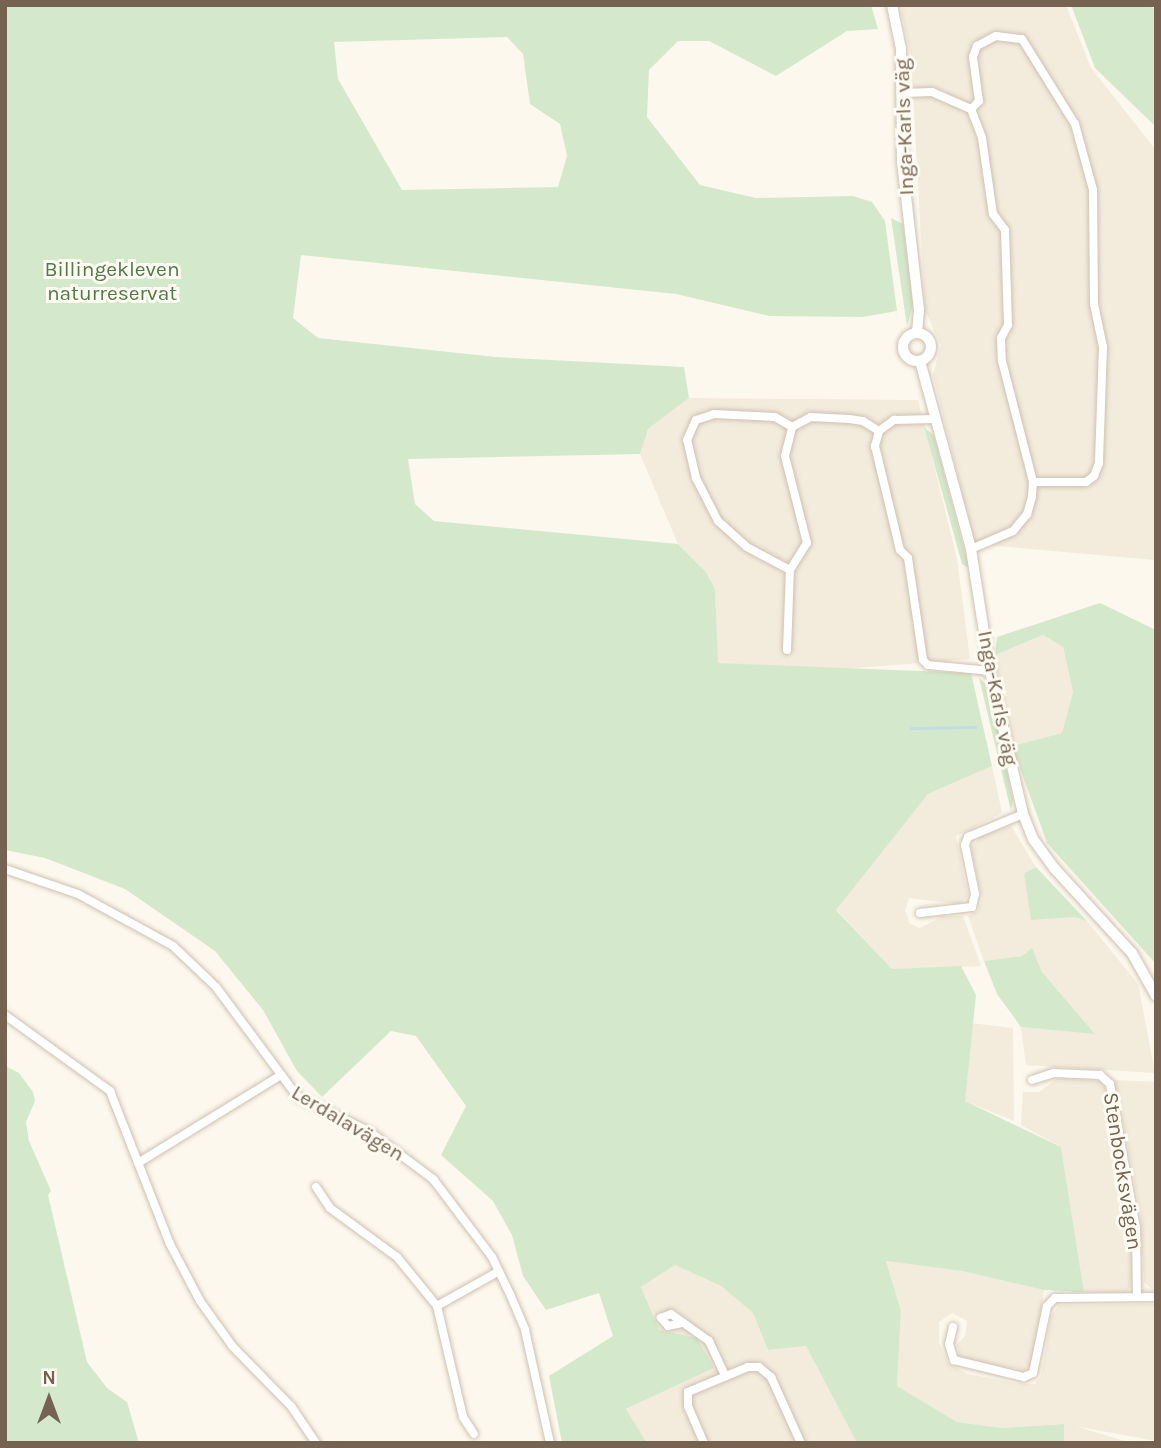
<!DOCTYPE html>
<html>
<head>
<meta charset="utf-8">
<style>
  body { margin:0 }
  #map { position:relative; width:1161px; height:1448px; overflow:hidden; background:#fcf8ed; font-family:Karla,sans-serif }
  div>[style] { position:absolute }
  .residential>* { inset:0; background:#f3ebdc }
  .green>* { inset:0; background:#d4e9cb }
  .stream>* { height:2.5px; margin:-1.25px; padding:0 1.25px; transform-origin:1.25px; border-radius:1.25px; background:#c2dce5 }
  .roads { filter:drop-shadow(0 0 2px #cec1b2) drop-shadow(0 0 2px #cec1b2) }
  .minor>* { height:8px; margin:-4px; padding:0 4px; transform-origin:4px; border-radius:4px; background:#fff }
  .tertiary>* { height:10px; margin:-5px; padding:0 5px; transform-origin:5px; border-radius:5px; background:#fff }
  .tertiary>.ring { margin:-5px; padding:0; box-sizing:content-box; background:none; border:10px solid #fff; border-radius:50% }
  span { translate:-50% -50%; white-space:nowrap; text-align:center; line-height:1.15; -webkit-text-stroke:6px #fefbf3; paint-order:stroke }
  .street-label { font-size:21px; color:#766250 }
  .park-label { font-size:21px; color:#527b49 }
  .frame { position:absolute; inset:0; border:7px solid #766250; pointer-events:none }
  .north { position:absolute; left:14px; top:1364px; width:70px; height:70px; -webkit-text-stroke:5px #fefbf3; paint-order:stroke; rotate:0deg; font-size:19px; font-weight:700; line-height:28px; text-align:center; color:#766250 }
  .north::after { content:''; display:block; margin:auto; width:24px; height:32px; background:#766250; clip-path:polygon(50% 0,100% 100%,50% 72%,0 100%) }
</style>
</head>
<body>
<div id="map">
  <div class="residential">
    <i style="clip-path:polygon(900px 5px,1066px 5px,1091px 68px,1156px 150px,1155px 560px,975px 544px,933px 375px,941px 345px,925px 310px,911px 56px)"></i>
    <i style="clip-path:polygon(689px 398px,918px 400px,957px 559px,970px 659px,842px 669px,717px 663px,715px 589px,706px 572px,678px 544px,640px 454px,648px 429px)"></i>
    <i style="clip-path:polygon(1043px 635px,1063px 647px,1073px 692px,1062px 733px,1012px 746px,995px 655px)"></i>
    <i style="clip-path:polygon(992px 766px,1002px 813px,956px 836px,968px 896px,959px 904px,909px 898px,905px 910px,910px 924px,920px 928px,943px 916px,963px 916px,981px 966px,892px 969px,836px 909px,928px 794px)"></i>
    <i style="clip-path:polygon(1011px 826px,1036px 867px,1024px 873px,1074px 917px,1087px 921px,1138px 984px,1155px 1073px,1026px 1065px,1021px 1027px,1094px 1033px,1042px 972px,1032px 949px,1022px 956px,984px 961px,968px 916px,977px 911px,982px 899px,971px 848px,981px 835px)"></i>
    <i style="clip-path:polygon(970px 1023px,1013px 1028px,1014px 1121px,965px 1101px)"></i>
    <i style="clip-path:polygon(1058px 1078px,1098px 1081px,1105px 1088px,1131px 1230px,1133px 1284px,1126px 1293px,1084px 1292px,1061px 1147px,1021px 1125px,1023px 1092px,1039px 1092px)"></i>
    <i style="clip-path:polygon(1114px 1080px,1156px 1082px,1156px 1293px,1144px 1282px,1140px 1208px)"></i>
    <i style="clip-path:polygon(886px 1261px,962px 1271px,1044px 1290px,1033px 1362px,1025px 1371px,960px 1358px,957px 1345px,965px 1336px,967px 1321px,952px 1313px,939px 1322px,939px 1343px,948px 1363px,968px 1374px,1015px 1383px,1035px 1384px,1041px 1376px,1051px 1316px,1059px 1305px,1156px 1304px,1156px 1441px,1075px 1426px,1131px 1443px,1064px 1443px,1064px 1424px,1002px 1428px,957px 1422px,897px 1386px,901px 1311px)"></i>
    <i style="clip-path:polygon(675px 1265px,721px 1286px,753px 1313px,768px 1350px,806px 1346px,857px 1443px,647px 1443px,626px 1409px,714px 1368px,697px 1338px,659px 1331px,641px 1287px)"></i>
  </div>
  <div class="green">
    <i style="clip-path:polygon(evenodd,5px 5px,871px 5px,878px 29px,847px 31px,776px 76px,709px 41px,678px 41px,649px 70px,647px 117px,700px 185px,756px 198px,853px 196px,872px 202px,885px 221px,897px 311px,862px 317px,769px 316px,676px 294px,301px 255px,293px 318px,318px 338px,496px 357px,684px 367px,689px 398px,648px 429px,640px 454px,408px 459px,415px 504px,434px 521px,678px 544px,706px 572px,715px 589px,718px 663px,971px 673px,992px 766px,928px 794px,836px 910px,892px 969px,961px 966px,976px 995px,965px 1101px,1061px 1147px,1084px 1292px,1044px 1290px,962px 1271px,886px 1261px,901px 1311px,897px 1386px,957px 1422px,1002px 1428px,1064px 1424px,1064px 1443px,857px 1443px,806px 1346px,768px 1350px,753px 1313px,721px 1286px,675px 1265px,641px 1287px,659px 1330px,697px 1338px,714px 1368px,626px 1409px,647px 1443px,562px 1443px,549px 1376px,613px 1336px,599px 1293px,546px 1310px,523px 1276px,512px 1235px,493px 1201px,441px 1155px,466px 1106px,416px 1036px,391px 1031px,322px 1097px,297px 1071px,263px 1010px,215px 951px,125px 889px,45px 858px,5px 850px,5px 5px,507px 37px,523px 54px,530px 104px,560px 124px,567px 156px,558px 187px,402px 190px,338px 79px,334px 42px,507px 37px)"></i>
    <i style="clip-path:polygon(1071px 5px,1147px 5px,1156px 9px,1156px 127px,1095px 68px)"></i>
    <i style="clip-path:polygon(891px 218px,903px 224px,913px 305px,907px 326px)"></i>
    <i style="clip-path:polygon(924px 427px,934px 436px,969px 568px,962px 564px)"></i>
    <i style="clip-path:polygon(1100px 603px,1156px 630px,1156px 964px,1047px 843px,1012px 746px,1062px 733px,1073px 692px,1063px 647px,1043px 635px,995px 655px,997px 637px)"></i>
    <i style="clip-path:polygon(979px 678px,988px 686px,1013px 800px,1011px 811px)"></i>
    <i style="clip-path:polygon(1036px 867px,1087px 921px,1074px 917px,1031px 920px,1024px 873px)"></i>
    <i style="clip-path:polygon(1032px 948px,1042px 972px,1095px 1034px,1021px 1027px,997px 994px,984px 961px,1022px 956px)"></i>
    <i style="clip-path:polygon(5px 1066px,19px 1073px,33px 1092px,35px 1101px,26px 1122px,29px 1141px,51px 1191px,48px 1195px,87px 1362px,107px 1388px,127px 1402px,139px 1443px,5px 1443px)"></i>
  </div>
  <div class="stream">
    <i style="left:911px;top:728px;width:64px;rotate:-0.9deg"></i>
  </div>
  <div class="roads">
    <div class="minor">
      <i style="left:902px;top:93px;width:30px;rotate:-2deg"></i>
      <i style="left:932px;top:92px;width:43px;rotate:23.6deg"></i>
      <i style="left:971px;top:109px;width:31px;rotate:69deg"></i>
      <i style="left:982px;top:138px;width:77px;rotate:81.8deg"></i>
      <i style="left:993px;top:214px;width:20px;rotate:53deg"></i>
      <i style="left:1005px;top:230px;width:95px;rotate:88.2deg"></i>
      <i style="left:1008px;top:325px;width:15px;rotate:118deg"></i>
      <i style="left:1001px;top:338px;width:23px;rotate:88deg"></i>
      <i style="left:1002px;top:361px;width:125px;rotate:75.6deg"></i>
      <i style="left:1033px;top:482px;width:15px;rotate:94deg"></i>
      <i style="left:1032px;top:497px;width:18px;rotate:106deg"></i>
      <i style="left:1027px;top:514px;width:22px;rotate:129deg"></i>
      <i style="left:1013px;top:531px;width:46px;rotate:156.8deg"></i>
      <i style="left:971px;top:109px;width:11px;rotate:-45deg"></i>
      <i style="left:979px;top:101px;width:44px;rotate:-97.8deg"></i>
      <i style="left:973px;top:57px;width:12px;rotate:-70deg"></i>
      <i style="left:977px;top:46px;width:21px;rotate:-28deg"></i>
      <i style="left:996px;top:36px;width:26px;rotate:7deg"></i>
      <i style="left:1022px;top:39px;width:100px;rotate:58.1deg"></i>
      <i style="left:1075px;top:124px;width:68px;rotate:74.7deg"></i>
      <i style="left:1093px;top:190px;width:114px;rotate:89.5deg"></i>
      <i style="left:1094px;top:304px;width:44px;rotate:78.2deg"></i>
      <i style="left:1103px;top:347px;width:116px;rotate:92deg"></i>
      <i style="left:1099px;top:463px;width:14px;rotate:111deg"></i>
      <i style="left:1094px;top:476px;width:10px;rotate:143deg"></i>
      <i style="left:1086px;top:482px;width:53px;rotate:180deg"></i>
      <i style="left:879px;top:431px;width:16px;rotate:105deg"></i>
      <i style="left:875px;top:446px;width:107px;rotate:76.5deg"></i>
      <i style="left:900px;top:550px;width:11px;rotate:45deg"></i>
      <i style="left:908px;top:558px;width:103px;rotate:81.6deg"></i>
      <i style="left:923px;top:660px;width:7px;rotate:45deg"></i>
      <i style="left:928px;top:665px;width:62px;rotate:5.5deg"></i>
      <i style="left:790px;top:570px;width:49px;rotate:-151.9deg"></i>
      <i style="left:747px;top:547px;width:39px;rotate:-138deg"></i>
      <i style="left:718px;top:521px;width:48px;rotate:-117.1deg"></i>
      <i style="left:696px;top:478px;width:39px;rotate:-103deg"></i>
      <i style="left:687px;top:440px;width:22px;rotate:-66deg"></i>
      <i style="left:696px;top:420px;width:19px;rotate:-18deg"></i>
      <i style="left:714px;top:414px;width:61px;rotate:2.8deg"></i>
      <i style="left:775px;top:417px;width:20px;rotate:30deg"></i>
      <i style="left:787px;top:650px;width:80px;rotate:-87.9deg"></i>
      <i style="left:790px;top:570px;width:32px;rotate:-58deg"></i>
      <i style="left:807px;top:543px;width:90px;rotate:-104.2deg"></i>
      <i style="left:785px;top:456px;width:30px;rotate:-76deg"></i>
      <i style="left:792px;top:427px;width:21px;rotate:-28deg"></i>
      <i style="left:811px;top:417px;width:38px;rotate:3deg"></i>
      <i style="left:849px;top:419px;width:14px;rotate:8deg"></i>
      <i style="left:863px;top:421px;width:19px;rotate:32deg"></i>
      <i style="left:879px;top:431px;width:19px;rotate:-36deg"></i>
      <i style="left:894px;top:420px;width:41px;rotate:-1.4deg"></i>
      <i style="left:5px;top:869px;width:77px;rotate:18.9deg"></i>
      <i style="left:78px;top:894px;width:108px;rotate:28.7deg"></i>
      <i style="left:173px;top:946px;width:59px;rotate:43.6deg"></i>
      <i style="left:216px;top:987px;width:136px;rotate:53.4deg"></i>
      <i style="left:297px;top:1096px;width:81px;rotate:26.3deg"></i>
      <i style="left:370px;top:1132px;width:79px;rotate:36.7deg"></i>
      <i style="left:433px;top:1179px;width:98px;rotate:52.9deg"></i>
      <i style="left:492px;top:1257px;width:41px;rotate:64.1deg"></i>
      <i style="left:510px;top:1294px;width:39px;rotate:67deg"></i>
      <i style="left:525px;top:1330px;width:116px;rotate:77.5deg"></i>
      <i style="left:920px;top:913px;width:52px;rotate:-6.6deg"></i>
      <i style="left:972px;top:907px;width:13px;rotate:-77deg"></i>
      <i style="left:975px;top:894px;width:50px;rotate:-101.5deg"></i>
      <i style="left:965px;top:845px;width:9px;rotate:-69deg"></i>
      <i style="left:968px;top:837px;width:60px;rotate:-22.7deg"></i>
      <i style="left:5px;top:1015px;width:130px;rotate:35.9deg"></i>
      <i style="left:110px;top:1091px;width:164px;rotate:68.6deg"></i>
      <i style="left:170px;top:1244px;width:64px;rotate:62.2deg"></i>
      <i style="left:200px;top:1301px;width:57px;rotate:54.3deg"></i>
      <i style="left:233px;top:1347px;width:83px;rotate:45.5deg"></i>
      <i style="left:291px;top:1406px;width:45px;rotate:56deg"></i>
      <i style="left:1032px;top:1080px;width:23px;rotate:-18deg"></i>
      <i style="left:1054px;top:1073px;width:46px;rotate:2.5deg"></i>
      <i style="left:1100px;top:1075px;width:13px;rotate:42deg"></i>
      <i style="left:1110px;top:1084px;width:146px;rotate:79.8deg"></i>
      <i style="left:1136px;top:1228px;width:69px;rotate:89.2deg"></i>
      <i style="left:138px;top:1163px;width:164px;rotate:-31.6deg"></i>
      <i style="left:316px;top:1187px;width:25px;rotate:56deg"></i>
      <i style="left:330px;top:1208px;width:83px;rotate:36.2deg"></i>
      <i style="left:397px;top:1257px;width:63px;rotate:50.8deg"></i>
      <i style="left:437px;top:1306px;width:114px;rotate:76.8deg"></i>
      <i style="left:463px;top:1417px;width:20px;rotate:57deg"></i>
      <i style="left:437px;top:1306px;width:71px;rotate:-29.4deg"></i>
      <i style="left:682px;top:1323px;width:14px;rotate:168deg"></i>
      <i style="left:668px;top:1326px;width:11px;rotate:-131deg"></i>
      <i style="left:661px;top:1318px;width:11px;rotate:-22deg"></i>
      <i style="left:671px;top:1314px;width:47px;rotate:35.4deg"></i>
      <i style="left:709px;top:1341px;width:38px;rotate:65deg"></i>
      <i style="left:953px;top:1327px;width:17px;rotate:103deg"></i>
      <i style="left:949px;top:1344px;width:17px;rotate:73deg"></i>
      <i style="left:954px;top:1360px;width:72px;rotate:13.7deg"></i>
      <i style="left:1024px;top:1377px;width:10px;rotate:-24deg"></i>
      <i style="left:1033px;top:1373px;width:68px;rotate:-78.2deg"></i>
      <i style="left:1047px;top:1306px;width:11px;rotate:-45deg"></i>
      <i style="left:1055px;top:1298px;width:101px;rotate:-0.6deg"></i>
      <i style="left:704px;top:1443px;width:40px;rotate:-113.4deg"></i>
      <i style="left:688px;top:1406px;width:14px;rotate:-90deg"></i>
      <i style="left:688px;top:1392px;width:65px;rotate:-22.6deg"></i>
      <i style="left:748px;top:1367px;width:11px"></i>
      <i style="left:759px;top:1367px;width:16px;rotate:40deg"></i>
      <i style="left:771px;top:1377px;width:72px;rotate:65.6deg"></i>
    </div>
    <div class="tertiary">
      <i style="left:892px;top:5px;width:45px;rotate:78.4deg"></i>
      <i style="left:901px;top:49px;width:112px;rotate:89.5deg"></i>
      <i style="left:902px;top:161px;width:150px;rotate:83.5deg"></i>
      <i style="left:919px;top:310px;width:23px;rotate:95deg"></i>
      <i class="ring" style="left:903px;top:333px;width:18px;height:18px"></i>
      <i style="left:920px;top:361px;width:195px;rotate:74.8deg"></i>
      <i style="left:971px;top:549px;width:123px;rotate:81.1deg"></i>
      <i style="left:990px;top:671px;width:147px;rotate:77deg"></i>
      <i style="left:1023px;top:814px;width:27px;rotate:68deg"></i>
      <i style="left:1033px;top:839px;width:36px;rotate:54deg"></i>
      <i style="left:1054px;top:868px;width:115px;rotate:47.5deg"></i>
      <i style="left:1132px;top:953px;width:49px;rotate:60.8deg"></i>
    </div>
  </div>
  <div class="street-label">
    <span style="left:904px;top:127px;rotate:-92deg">Inga-Karls väg</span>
    <span style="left:998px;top:698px;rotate:79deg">Inga-Karls väg</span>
    <span style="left:348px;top:1123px;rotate:31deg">Lerdalavägen</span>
    <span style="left:1123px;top:1171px;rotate:81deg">Stenbocksvägen</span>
  </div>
  <div class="park-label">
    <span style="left:112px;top:281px">Billingekleven<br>naturreservat</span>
  </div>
  <div class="frame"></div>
  <div class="north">N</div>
</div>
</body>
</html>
